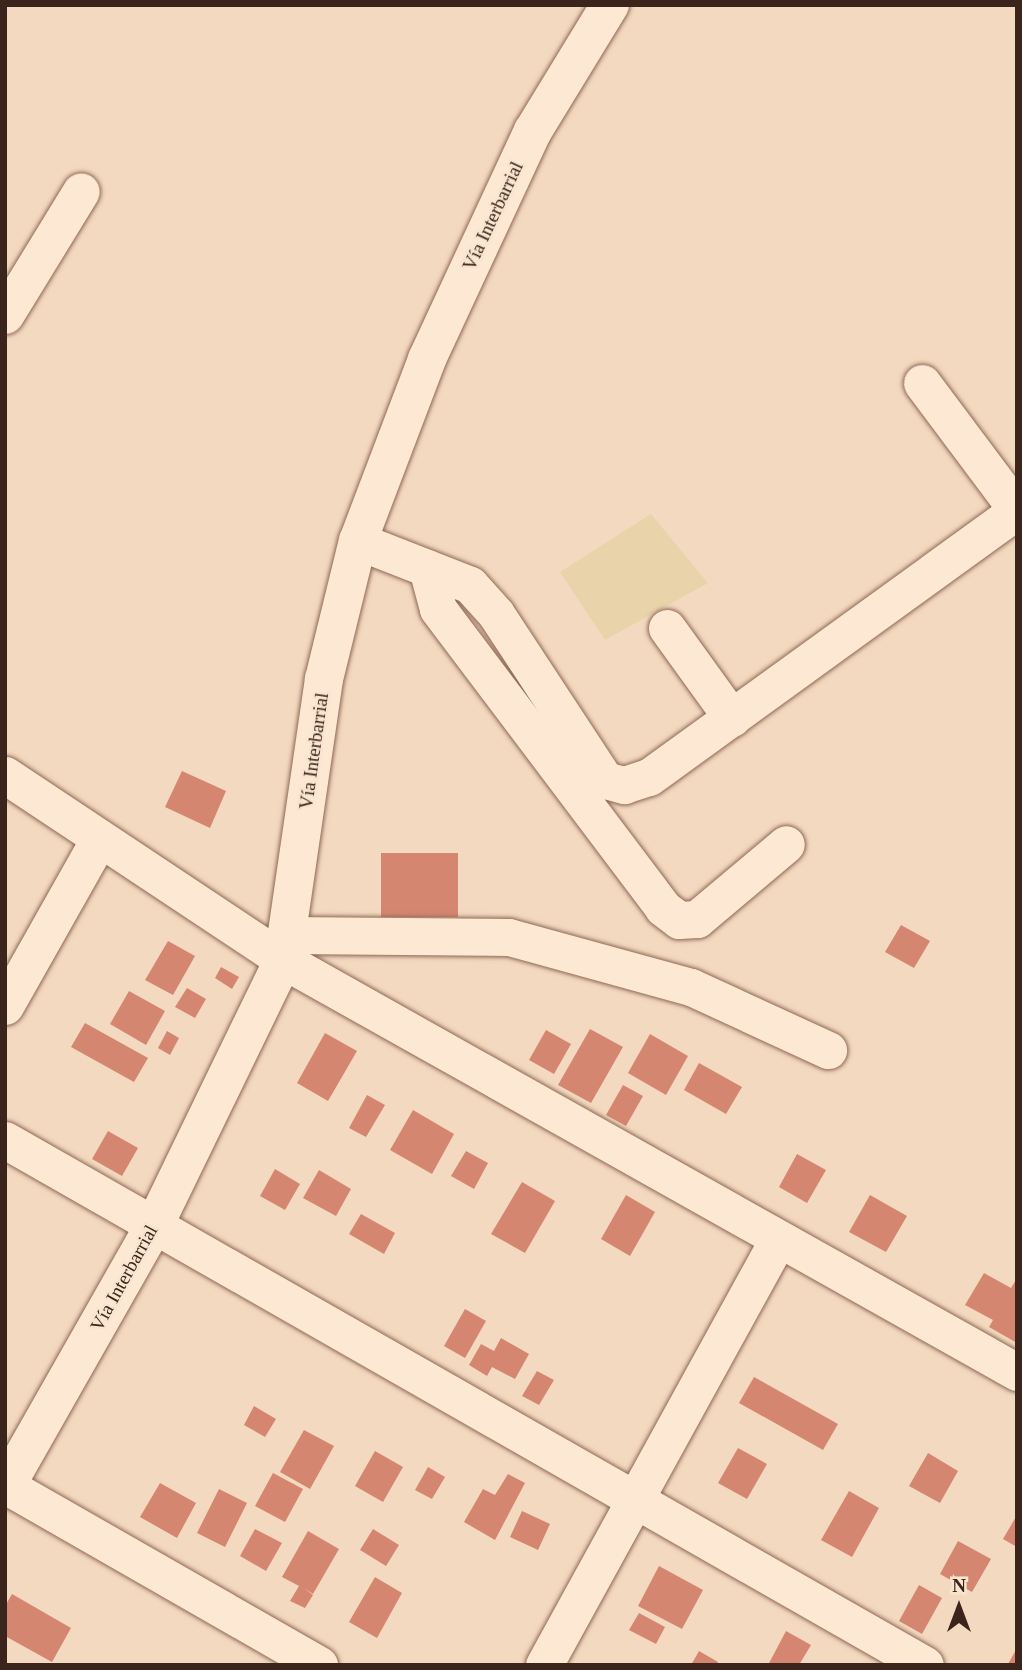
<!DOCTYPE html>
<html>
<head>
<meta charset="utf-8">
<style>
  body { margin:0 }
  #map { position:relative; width:1022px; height:1670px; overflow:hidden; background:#f3d9bf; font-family:Georgia,serif }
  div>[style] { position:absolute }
  .farmland>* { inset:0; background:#e9d3ab }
  .building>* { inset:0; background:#d58670 }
  .roads { filter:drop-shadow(0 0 2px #8e6855) drop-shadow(0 0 2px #8e6855) }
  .minor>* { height:37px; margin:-18.5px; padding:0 18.5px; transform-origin:18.5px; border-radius:18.5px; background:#fde8d3 }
  .secondary>* { height:38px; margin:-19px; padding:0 19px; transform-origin:19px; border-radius:19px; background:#fde8d3 }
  span { translate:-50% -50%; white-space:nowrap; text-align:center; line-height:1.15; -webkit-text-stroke:5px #f9e5cf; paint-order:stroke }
  .street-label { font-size:19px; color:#3b241b }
  .frame { position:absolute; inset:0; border:7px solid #3b241b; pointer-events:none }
  .north { position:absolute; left:924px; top:1572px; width:70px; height:70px; -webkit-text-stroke:5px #f9e5cf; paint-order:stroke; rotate:0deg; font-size:19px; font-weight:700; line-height:28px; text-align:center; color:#3b241b }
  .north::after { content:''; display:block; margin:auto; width:24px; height:32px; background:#3b241b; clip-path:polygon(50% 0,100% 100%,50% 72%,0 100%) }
</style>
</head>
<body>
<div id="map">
  <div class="farmland">
    <i style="clip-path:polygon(651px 514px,708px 583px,605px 640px,560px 572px)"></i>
  </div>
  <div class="building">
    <i style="clip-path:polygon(182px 771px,226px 791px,210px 828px,165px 807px)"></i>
    <i style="clip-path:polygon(381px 853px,458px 853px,458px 917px,381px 917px)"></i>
    <i style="clip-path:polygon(901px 925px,930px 941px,914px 968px,885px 952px)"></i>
    <i style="clip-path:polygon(168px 941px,195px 956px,173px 995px,145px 980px)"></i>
    <i style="clip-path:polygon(221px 967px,239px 977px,232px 989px,215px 978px)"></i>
    <i style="clip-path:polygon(187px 988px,206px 999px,195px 1018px,175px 1007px)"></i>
    <i style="clip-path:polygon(129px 991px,165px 1011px,146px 1045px,110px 1024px)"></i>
    <i style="clip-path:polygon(85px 1023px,148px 1058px,134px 1082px,71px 1047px)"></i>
    <i style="clip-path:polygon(590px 1029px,623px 1047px,591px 1103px,558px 1085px)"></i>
    <i style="clip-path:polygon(546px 1030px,571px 1044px,554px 1074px,529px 1060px)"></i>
    <i style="clip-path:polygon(167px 1031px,179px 1038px,170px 1055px,158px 1048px)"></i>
    <i style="clip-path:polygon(325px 1033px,357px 1051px,328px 1101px,297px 1083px)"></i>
    <i style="clip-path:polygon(650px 1034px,688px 1056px,666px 1095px,628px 1073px)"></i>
    <i style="clip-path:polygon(699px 1063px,742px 1087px,726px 1114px,684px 1090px)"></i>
    <i style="clip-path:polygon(623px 1085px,643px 1096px,626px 1126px,606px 1115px)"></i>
    <i style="clip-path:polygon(367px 1095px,385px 1105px,366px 1137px,349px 1128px)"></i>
    <i style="clip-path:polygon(413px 1110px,454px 1134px,432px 1174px,390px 1150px)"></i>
    <i style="clip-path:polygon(108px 1131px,138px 1148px,122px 1176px,92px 1159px)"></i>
    <i style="clip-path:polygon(466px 1151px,488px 1163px,474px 1189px,451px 1176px)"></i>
    <i style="clip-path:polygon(797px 1154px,826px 1170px,807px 1203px,779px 1187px)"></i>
    <i style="clip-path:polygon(275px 1169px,300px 1184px,285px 1210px,260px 1196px)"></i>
    <i style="clip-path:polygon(319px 1170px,351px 1189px,336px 1216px,303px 1198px)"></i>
    <i style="clip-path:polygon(522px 1182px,555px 1201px,525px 1253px,491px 1234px)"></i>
    <i style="clip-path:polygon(626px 1195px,655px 1212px,630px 1256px,601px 1239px)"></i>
    <i style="clip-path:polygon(870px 1195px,907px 1216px,886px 1252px,849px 1232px)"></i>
    <i style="clip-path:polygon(361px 1214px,395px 1233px,384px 1254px,349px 1234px)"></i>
    <i style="clip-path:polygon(984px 1273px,1011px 1288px,1017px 1278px,1017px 1343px,989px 1327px,993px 1320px,965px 1305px)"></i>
    <i style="clip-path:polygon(465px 1309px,486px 1321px,465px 1358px,444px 1346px)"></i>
    <i style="clip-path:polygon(501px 1338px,529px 1354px,515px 1379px,492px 1367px,487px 1376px,469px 1365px,481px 1344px,494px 1351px)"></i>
    <i style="clip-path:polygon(537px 1371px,554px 1380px,539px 1405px,522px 1396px)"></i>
    <i style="clip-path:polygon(754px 1377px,838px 1424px,823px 1450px,739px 1403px)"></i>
    <i style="clip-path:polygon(254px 1406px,276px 1419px,265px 1437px,244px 1425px)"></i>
    <i style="clip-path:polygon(304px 1430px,334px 1446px,310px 1489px,280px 1472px)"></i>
    <i style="clip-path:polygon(738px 1448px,767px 1464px,747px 1499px,718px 1483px)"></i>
    <i style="clip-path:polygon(375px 1451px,403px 1467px,383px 1502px,355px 1486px)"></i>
    <i style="clip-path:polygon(928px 1453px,958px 1471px,940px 1503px,909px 1486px)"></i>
    <i style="clip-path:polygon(428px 1467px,445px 1477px,432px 1499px,415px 1490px)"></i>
    <i style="clip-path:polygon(273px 1473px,303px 1489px,285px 1522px,255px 1506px)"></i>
    <i style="clip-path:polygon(508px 1474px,525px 1483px,495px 1540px,464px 1522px,483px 1489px,495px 1495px)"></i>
    <i style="clip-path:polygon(160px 1483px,196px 1503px,177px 1538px,140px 1517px)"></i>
    <i style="clip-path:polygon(219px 1489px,247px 1503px,225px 1547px,197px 1533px)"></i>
    <i style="clip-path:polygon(849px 1491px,879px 1508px,852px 1557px,821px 1540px)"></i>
    <i style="clip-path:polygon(522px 1511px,550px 1524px,538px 1550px,510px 1537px)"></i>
    <i style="clip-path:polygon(1017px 1515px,1017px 1547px,1003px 1539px)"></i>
    <i style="clip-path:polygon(255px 1529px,282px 1543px,266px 1571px,240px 1556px)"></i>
    <i style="clip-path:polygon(373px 1529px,399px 1545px,386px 1566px,360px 1550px)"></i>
    <i style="clip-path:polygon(308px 1531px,339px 1549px,313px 1594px,304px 1588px,313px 1595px,305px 1608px,290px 1601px,299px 1586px,282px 1577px)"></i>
    <i style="clip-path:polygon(958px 1541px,991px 1559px,972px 1592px,940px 1574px)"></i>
    <i style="clip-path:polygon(659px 1566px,703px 1590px,682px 1629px,638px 1606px)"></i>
    <i style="clip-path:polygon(375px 1577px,402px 1593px,377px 1638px,349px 1622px)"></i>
    <i style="clip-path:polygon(919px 1585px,942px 1598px,922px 1634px,899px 1621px)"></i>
    <i style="clip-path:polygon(12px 1594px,71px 1628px,52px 1662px,5px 1636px,5px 1606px)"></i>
    <i style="clip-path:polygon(639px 1613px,665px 1627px,656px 1644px,629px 1630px)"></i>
    <i style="clip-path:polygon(786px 1631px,811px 1645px,799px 1665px,768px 1665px)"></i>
    <i style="clip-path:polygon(1017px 1648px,1017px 1665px,1009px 1665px,1008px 1664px)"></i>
    <i style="clip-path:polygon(699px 1651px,718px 1662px,716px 1665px,691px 1665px)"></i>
  </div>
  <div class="roads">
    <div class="minor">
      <i style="left:5px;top:315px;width:145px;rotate:-58.5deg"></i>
      <i style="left:922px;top:383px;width:159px;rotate:53.2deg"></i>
      <i style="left:358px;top:541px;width:120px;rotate:21.4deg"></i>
      <i style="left:470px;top:585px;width:39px;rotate:48deg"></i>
      <i style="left:496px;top:614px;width:199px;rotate:56.7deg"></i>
      <i style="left:605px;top:780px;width:20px;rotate:15deg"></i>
      <i style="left:624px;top:785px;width:26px;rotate:-18deg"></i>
      <i style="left:649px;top:777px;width:454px;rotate:-35.9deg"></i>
      <i style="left:427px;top:568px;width:42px;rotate:75deg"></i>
      <i style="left:438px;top:609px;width:374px;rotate:53deg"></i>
      <i style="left:663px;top:908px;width:20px;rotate:37deg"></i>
      <i style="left:679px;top:920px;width:18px;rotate:-3deg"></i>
      <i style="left:697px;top:919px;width:116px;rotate:-40.1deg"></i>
      <i style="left:667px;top:628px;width:111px;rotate:54.2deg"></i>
      <i style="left:5px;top:775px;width:334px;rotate:33.6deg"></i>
      <i style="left:283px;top:960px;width:842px;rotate:29.31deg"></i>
      <i style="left:287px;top:935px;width:222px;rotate:0.5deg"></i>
      <i style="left:509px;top:937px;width:189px;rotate:15.4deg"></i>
      <i style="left:691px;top:987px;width:151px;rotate:24.7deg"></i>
      <i style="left:5px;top:1006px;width:189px;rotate:-60.6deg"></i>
      <i style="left:5px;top:1140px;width:1059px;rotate:29.71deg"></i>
      <i style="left:5px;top:1485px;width:362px;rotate:29.8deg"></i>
      <i style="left:544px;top:1665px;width:483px;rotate:-61.2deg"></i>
    </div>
    <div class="secondary">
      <i style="left:5px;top:1488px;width:306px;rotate:-60.4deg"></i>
      <i style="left:156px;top:1222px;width:291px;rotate:-64.1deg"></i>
      <i style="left:283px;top:960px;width:284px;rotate:-81.7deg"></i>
      <i style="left:324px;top:679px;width:142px;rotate:-76.2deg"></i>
      <i style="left:358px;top:541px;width:195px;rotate:-69.2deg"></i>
      <i style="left:427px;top:359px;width:251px;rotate:-65.1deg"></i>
      <i style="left:533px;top:131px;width:148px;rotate:-58.6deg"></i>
    </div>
  </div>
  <div class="street-label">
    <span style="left:493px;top:216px;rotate:-65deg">Vía Interbarrial</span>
    <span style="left:314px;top:751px;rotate:-82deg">Vía Interbarrial</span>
    <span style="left:124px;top:1278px;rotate:-61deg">Vía Interbarrial</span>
  </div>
  <div class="frame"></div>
  <div class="north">N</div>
</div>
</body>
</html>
